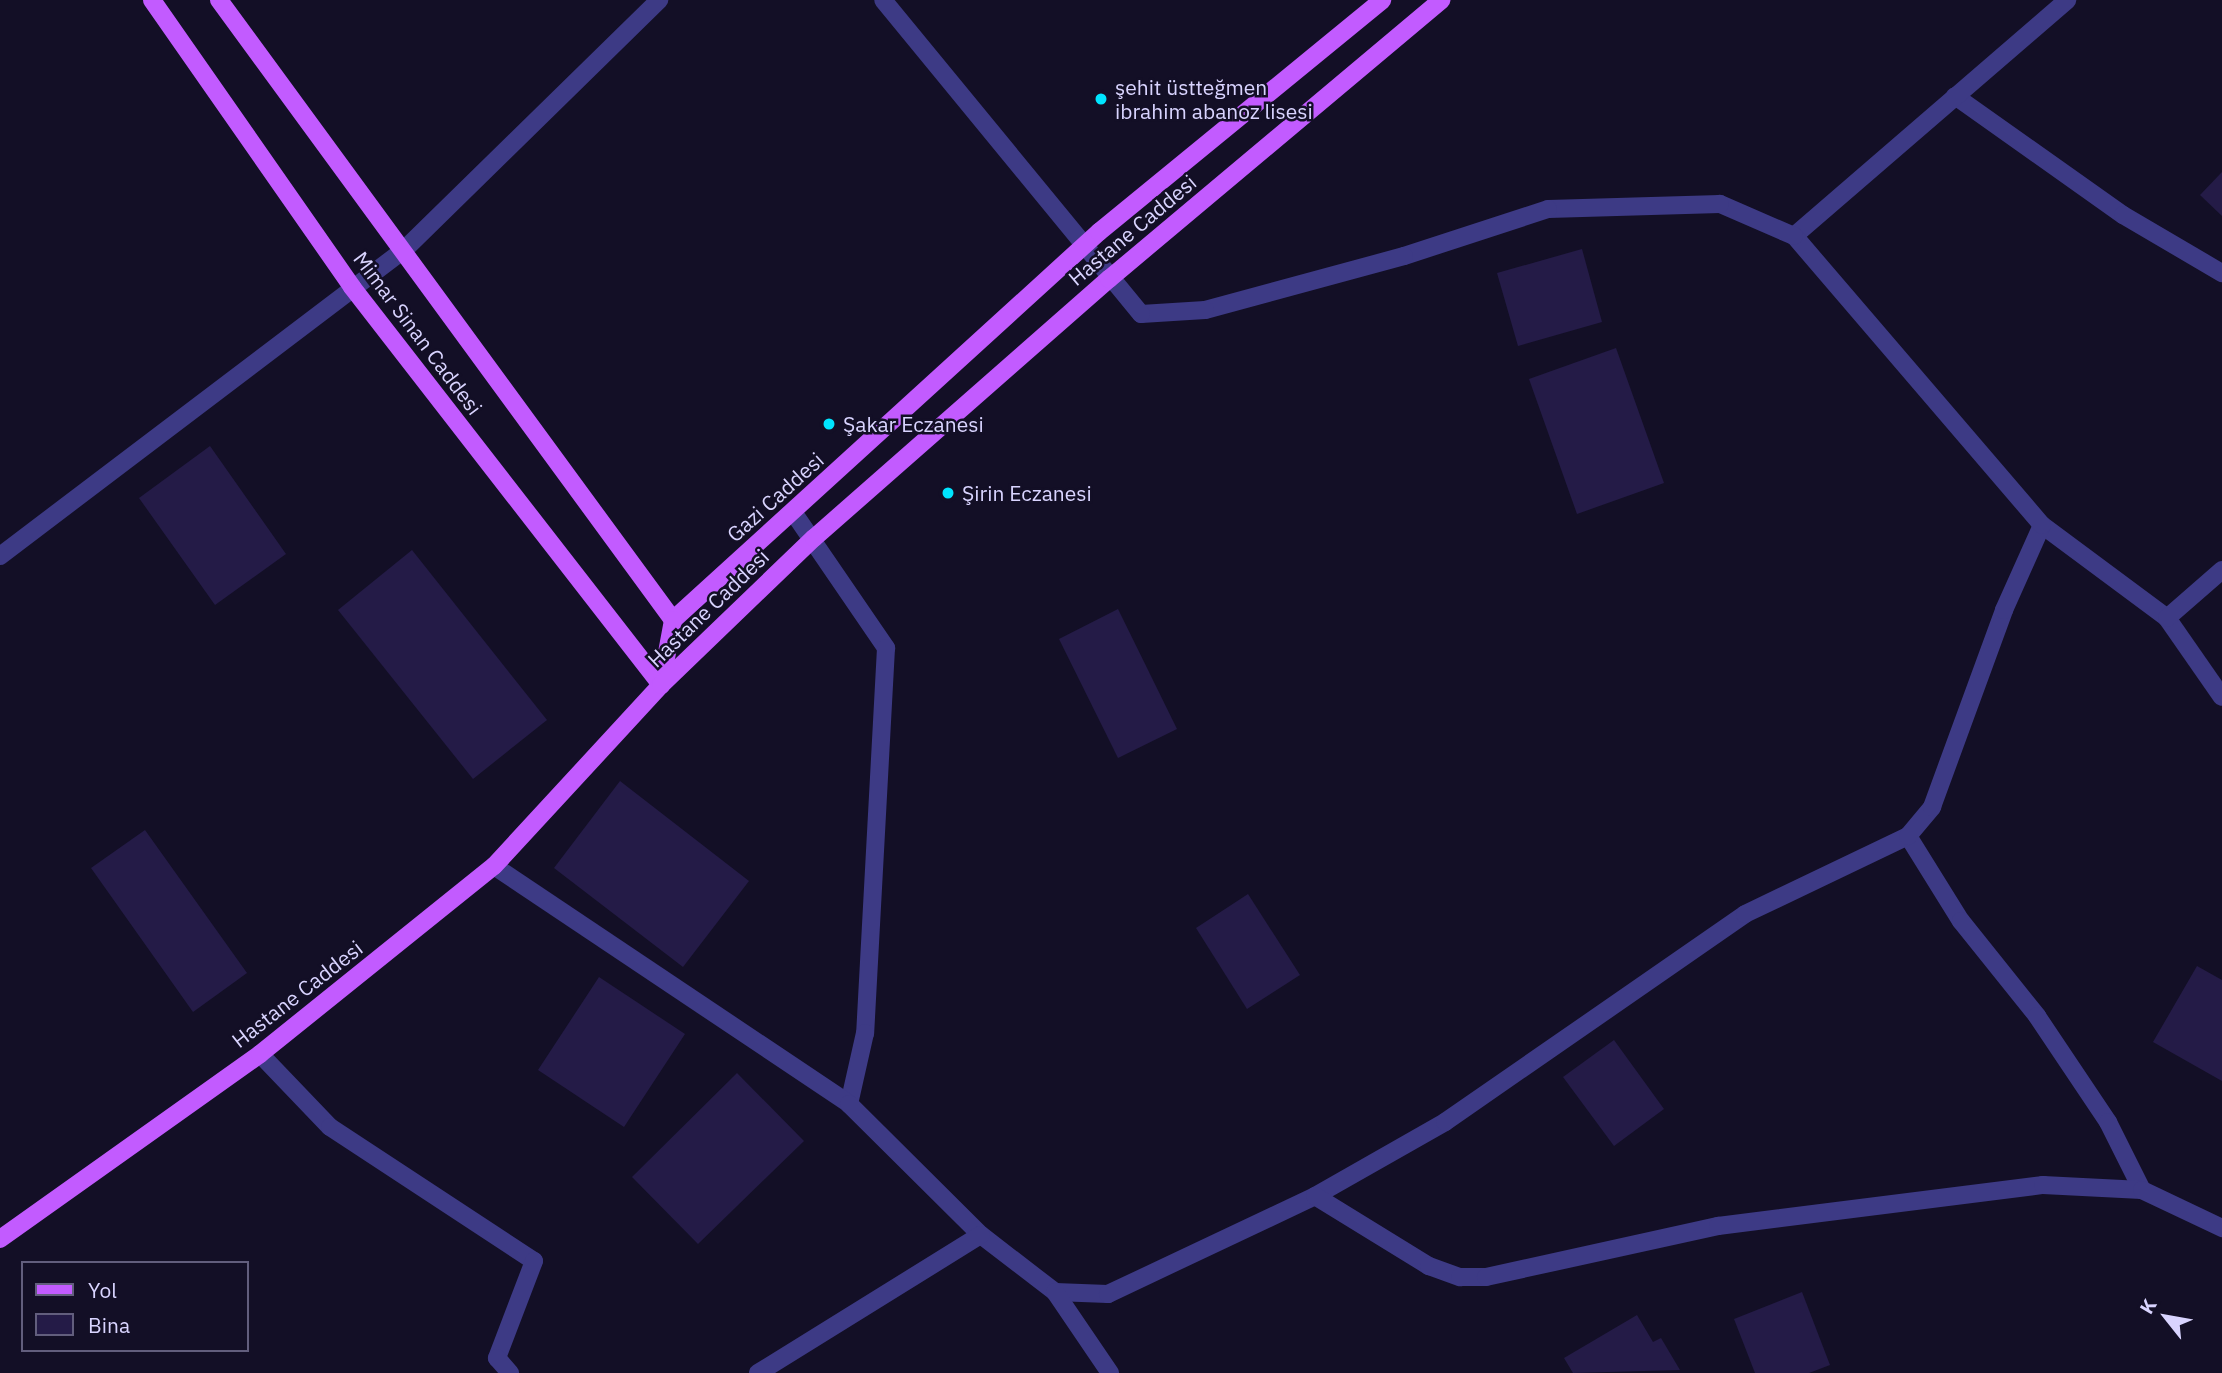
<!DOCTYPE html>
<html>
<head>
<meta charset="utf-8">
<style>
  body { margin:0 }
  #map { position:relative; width:2222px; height:1373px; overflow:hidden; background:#130f26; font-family:"IBM Plex Sans",sans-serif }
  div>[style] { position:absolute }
  .building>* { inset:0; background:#241b47 }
  .minor>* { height:18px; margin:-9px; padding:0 9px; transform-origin:9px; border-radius:9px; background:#3d3a85 }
  .major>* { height:18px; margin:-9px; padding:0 9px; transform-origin:9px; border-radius:9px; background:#c25bff }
  .dots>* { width:19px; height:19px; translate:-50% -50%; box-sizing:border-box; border:4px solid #130f26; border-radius:50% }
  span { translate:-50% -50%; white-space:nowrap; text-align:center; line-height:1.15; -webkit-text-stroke:5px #130f26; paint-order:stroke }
  .poi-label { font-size:21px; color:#d9d4ff }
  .left { translate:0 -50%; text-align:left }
  .street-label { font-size:21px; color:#d9d4ff }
  .legend { position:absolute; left:21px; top:1261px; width:228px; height:91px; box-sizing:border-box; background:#130f26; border:2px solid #625e7d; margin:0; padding:9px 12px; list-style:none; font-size:21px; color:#d9d4ff }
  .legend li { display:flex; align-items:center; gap:14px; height:35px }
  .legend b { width:35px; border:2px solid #625e7d }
  .north { position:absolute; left:2131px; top:1282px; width:70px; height:70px; -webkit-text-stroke:5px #130f26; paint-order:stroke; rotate:301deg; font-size:19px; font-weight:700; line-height:28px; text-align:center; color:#d9d4ff }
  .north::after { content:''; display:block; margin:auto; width:24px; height:32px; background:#d9d4ff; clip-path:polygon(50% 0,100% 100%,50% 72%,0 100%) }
</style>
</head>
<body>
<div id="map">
  <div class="building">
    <i style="clip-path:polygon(2222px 172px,2222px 216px,2200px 195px)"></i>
    <i style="clip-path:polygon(1582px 249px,1602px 322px,1518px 346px,1497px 273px)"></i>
    <i style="clip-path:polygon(1616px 348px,1664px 483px,1577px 514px,1529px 379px)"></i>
    <i style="clip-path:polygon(210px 446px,286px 554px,215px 605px,139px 498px)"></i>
    <i style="clip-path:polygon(412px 550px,547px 720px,473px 779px,338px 610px)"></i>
    <i style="clip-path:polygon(1118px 609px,1177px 729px,1118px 758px,1059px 639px)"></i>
    <i style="clip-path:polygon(620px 781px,749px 881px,683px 967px,554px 868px)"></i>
    <i style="clip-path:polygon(145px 830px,247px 973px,193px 1012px,91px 868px)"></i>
    <i style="clip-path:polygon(1248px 894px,1300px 975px,1247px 1009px,1196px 928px)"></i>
    <i style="clip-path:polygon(2197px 966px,2222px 980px,2222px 1081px,2153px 1042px)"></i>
    <i style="clip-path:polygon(599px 977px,685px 1034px,624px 1127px,538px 1070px)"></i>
    <i style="clip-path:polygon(1614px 1040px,1664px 1109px,1614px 1146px,1563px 1077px)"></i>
    <i style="clip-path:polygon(737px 1073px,804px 1141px,698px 1244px,632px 1177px)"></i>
    <i style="clip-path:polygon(1802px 1292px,1830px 1365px,1809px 1373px,1755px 1373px,1734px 1319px)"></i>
    <i style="clip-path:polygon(1637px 1315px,1653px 1342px,1661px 1338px,1680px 1370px,1573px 1373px,1564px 1358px)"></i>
  </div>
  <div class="minor">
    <i style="left:1955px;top:96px;width:206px;rotate:35.3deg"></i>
    <i style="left:2123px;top:215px;width:115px;rotate:30.4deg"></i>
    <i style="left:1794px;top:236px;width:361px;rotate:-40.8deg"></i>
    <i style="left:793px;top:512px;width:165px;rotate:55.6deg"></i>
    <i style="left:886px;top:648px;width:386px;rotate:93.1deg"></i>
    <i style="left:865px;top:1033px;width:73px;rotate:102.7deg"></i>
    <i style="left:2042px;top:525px;width:156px;rotate:36.6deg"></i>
    <i style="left:2167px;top:618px;width:96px;rotate:55.2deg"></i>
    <i style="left:0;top:556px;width:508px;rotate:-37.16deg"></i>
    <i style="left:405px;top:249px;width:356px;rotate:-44.4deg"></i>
    <i style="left:2167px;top:618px;width:73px;rotate:-41.1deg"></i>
    <i style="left:1908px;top:836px;width:100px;rotate:58.1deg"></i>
    <i style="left:1961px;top:921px;width:122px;rotate:51.3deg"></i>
    <i style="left:2037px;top:1016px;width:128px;rotate:56.2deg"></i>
    <i style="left:2108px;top:1122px;width:76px;rotate:63.4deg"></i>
    <i style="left:494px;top:866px;width:427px;rotate:33.8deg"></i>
    <i style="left:849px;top:1104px;width:186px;rotate:44.8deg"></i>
    <i style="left:981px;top:1235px;width:93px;rotate:37.6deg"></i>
    <i style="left:1055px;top:1292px;width:53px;rotate:2.2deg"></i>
    <i style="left:1108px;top:1294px;width:229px;rotate:-25.3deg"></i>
    <i style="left:1315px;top:1196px;width:150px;rotate:-29.6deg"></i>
    <i style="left:1445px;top:1122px;width:365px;rotate:-34.7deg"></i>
    <i style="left:1745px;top:914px;width:181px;rotate:-25.6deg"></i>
    <i style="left:1908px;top:836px;width:38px;rotate:-50deg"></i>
    <i style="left:1932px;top:807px;width:210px;rotate:-69.9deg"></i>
    <i style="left:2004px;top:610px;width:93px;rotate:-65.9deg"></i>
    <i style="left:2042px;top:525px;width:381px;rotate:-130.6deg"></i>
    <i style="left:1794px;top:236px;width:81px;rotate:-156.6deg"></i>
    <i style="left:1720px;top:204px;width:172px;rotate:178.3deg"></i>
    <i style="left:1548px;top:209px;width:151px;rotate:161.9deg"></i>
    <i style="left:1404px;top:256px;width:206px;rotate:164.8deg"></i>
    <i style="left:1205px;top:310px;width:64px;rotate:176.4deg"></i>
    <i style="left:1141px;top:314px;width:406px;rotate:-129.4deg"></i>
    <i style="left:260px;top:1054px;width:101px;rotate:46.2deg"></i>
    <i style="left:330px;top:1127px;width:244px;rotate:33.3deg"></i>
    <i style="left:534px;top:1261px;width:104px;rotate:110.9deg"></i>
    <i style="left:497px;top:1358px;width:20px;rotate:49deg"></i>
    <i style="left:1315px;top:1196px;width:134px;rotate:31.6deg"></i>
    <i style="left:1429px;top:1266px;width:33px;rotate:20deg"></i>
    <i style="left:1460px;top:1277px;width:26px"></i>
    <i style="left:1486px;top:1277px;width:238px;rotate:-12.4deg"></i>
    <i style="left:1718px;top:1226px;width:328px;rotate:-7.2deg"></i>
    <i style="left:2043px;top:1185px;width:99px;rotate:2.9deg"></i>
    <i style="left:2142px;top:1190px;width:89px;rotate:25.4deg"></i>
    <i style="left:1055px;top:1292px;width:98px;rotate:55.8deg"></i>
    <i style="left:758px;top:1373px;width:262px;rotate:-31.8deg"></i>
  </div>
  <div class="major">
    <i style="left:152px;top:0;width:350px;rotate:55.1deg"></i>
    <i style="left:352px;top:287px;width:504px;rotate:52.17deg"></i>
    <i style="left:219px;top:0;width:768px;rotate:53.79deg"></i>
    <i style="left:673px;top:620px;width:576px;rotate:-42.33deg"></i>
    <i style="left:1099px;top:232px;width:366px;rotate:-39.3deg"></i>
    <i style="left:661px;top:685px;width:66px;rotate:-79.5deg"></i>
    <i style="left:0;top:1239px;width:319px;rotate:-35.4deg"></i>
    <i style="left:260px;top:1054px;width:300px;rotate:-38.8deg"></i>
    <i style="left:494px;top:866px;width:246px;rotate:-47.3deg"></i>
    <i style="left:661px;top:685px;width:212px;rotate:-43.9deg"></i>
    <i style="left:814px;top:538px;width:393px;rotate:-41.3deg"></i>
    <i style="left:1109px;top:279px;width:434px;rotate:-40deg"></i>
  </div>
  <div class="dots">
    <i style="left:1101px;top:99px;background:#00e5ff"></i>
    <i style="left:829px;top:424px;background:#00e5ff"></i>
    <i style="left:948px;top:493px;background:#00e5ff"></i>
  </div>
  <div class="poi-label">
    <span class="left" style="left:1115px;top:99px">şehit üstteğmen<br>ibrahim abanoz lisesi</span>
    <span class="left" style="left:843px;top:424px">Şakar Eczanesi</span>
    <span class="left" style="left:962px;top:493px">Şirin Eczanesi</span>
  </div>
  <div class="street-label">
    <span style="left:1132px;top:230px;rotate:-40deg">Hastane Caddesi</span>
    <span style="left:418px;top:333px;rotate:53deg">Mimar Sinan Caddesi</span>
    <span style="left:775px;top:497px;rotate:-42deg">Gazi Caddesi</span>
    <span style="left:708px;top:608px;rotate:-44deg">Hastane Caddesi</span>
    <span style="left:297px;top:994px;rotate:-38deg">Hastane Caddesi</span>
  </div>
  <ul class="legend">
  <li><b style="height:9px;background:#c25bff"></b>Yol</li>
  <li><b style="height:19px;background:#241b47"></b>Bina</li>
  </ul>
  <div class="north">K</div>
</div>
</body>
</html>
